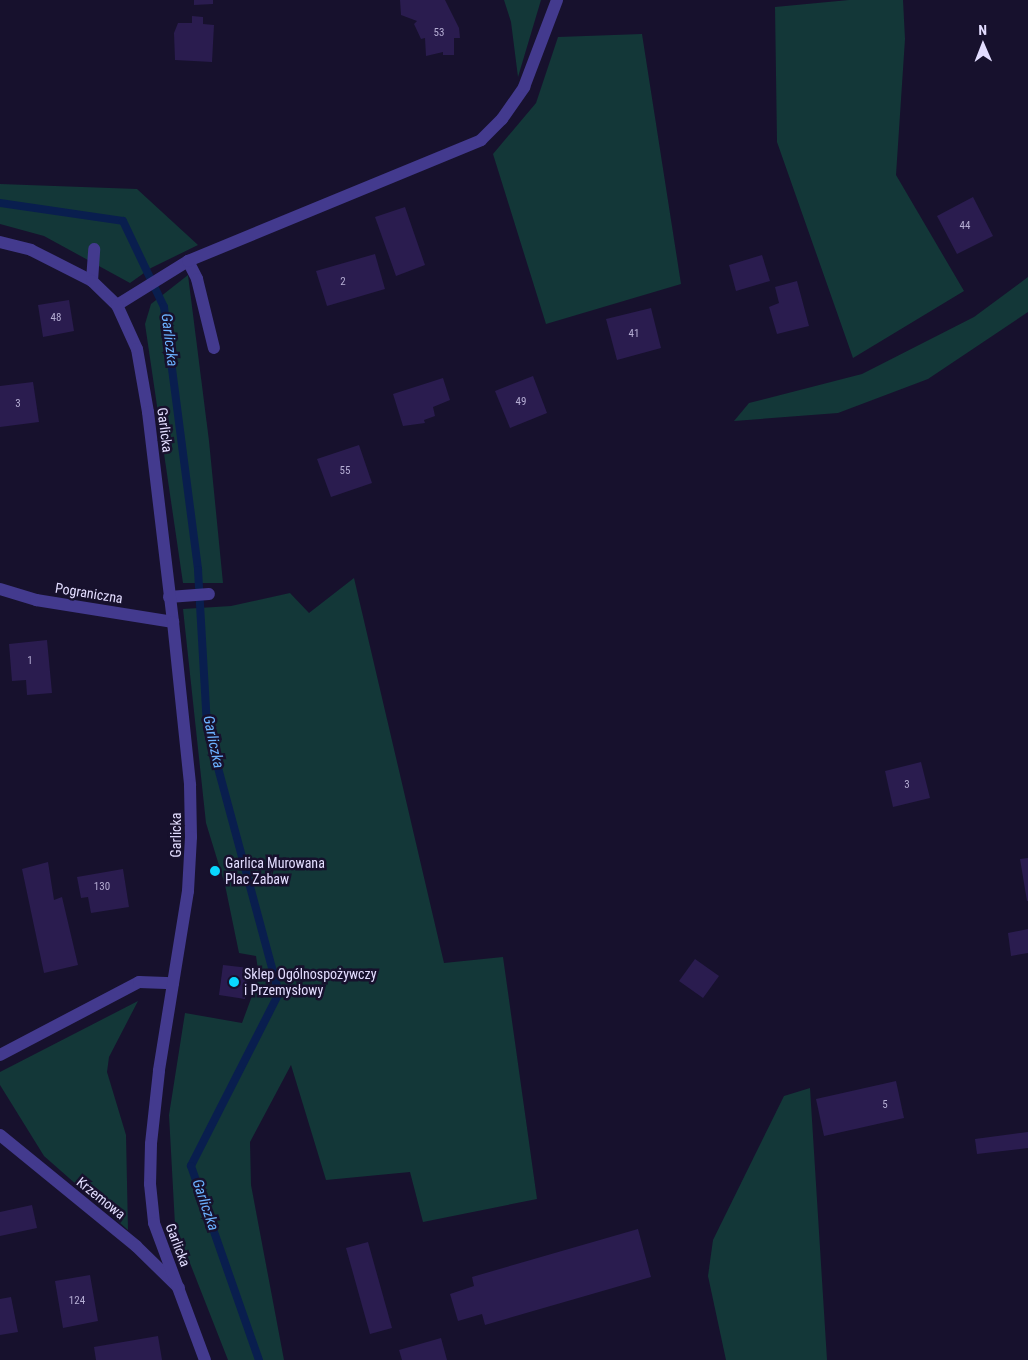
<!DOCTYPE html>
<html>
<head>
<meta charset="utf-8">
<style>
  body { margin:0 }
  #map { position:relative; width:1028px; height:1360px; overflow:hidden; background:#17112d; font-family:"Roboto Condensed",sans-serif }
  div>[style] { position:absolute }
  .green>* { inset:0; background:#133738 }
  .stream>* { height:8px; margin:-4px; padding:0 4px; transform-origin:4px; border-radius:4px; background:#091e4e }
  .building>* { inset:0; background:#2a1c4f }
  .service>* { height:12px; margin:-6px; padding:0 6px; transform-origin:6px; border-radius:6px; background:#433a8e }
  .minor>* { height:12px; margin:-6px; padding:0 6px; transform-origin:6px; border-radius:6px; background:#433a8e }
  .tertiary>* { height:12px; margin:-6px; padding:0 6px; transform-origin:6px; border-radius:6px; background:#433a8e }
  .dots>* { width:14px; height:14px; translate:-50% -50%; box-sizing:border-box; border:2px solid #17112d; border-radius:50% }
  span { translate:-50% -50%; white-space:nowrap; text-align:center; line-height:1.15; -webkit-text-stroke:5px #17112d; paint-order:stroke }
  .number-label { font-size:11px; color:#b5add3 }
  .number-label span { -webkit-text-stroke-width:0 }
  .street-label { font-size:14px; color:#e3ddff }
  .poi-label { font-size:14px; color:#e3ddff }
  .left { translate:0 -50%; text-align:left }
  .water-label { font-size:15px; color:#6bb1ff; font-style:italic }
  .north { position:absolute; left:958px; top:20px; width:50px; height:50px; -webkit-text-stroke:4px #17112d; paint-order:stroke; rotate:359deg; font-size:14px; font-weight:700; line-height:20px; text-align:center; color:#e3ddff }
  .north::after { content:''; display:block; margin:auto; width:18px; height:22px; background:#e3ddff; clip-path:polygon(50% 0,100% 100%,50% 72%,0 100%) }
</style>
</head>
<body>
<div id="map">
  <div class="green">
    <i style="clip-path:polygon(504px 0,541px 0,518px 77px,511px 22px)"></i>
    <i style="clip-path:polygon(849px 0,903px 0,905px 39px,896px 175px,964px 291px,853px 358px,777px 142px,775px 7px)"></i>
    <i style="clip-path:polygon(642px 34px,681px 284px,546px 324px,493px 154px,536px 103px,558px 37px)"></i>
    <i style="clip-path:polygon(0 184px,137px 189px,198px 245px,151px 268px,130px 283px,44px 236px,0 224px)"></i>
    <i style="clip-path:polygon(188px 275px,209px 441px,223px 583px,183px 583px,145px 324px,151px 304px)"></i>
    <i style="clip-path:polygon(1028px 277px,1028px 312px,928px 379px,838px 413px,734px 421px,749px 403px,862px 374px,974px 317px)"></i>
    <i style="clip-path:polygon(354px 578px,444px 963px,503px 957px,537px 1199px,423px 1222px,410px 1172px,326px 1180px,291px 1065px,250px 1142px,251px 1185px,284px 1360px,228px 1360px,175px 1225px,169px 1115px,185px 1013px,242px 1023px,259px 977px,256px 956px,239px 953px,225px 885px,206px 823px,183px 609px,231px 606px,290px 593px,309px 613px)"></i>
    <i style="clip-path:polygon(138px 1001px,109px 1057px,107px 1072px,126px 1135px,128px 1230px,44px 1156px,0 1085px,0 1072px)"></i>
    <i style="clip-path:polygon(810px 1088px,827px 1360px,726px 1360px,708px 1276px,713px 1240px,784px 1096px)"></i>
  </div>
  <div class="stream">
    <i style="left:0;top:203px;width:124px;rotate:8.3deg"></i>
    <i style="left:123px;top:221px;width:95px;rotate:64.5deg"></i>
    <i style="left:164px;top:307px;width:265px;rotate:82.6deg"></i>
    <i style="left:198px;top:570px;width:157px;rotate:86.7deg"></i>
    <i style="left:207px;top:727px;width:276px;rotate:74.9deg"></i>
    <i style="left:279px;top:993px;width:194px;rotate:117deg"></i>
    <i style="left:191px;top:1166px;width:206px;rotate:70.7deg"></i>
  </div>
  <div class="building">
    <i style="clip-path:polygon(194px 0,213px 0,213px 4px,194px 5px)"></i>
    <i style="clip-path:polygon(400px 0,445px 0,459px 28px,460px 38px,454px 38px,454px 55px,443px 55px,443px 52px,426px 56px,425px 38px,421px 39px,414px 24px,417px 21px,401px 15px)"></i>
    <i style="clip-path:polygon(192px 16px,203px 17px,203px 24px,214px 25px,212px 62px,175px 60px,174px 33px,178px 23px,192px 23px)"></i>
    <i style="clip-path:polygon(973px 197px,993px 236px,957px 254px,937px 216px)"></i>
    <i style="clip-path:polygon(405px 207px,425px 265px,396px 276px,375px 217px)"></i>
    <i style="clip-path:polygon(375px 254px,385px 289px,327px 306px,316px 271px)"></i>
    <i style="clip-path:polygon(762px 255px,770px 281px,736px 291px,729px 265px)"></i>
    <i style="clip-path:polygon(797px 281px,809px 326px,777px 334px,769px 307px,779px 303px,775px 287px)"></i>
    <i style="clip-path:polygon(69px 300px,74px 331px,43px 337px,38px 305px)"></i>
    <i style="clip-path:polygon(651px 308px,661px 348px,617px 360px,606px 319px)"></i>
    <i style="clip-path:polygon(533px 376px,547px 413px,510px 428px,495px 391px)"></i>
    <i style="clip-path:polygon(443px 378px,450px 400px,433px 407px,435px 416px,424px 420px,425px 423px,403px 426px,393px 394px)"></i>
    <i style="clip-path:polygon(33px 382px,39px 422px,0 427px,0 386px)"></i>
    <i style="clip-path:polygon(359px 445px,372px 483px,331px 497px,317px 459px)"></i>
    <i style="clip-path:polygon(47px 640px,52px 693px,27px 695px,26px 680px,12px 681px,9px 644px)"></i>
    <i style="clip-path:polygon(921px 762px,930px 798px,893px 807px,885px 771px)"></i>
    <i style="clip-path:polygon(1028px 858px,1028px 901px,1027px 901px,1020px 859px)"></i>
    <i style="clip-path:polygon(48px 862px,54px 900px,62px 897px,78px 965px,44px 973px,22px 869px)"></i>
    <i style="clip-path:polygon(123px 869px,129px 907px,91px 913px,88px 897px,81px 898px,77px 877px)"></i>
    <i style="clip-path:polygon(1028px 929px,1028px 953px,1011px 956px,1008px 933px)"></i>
    <i style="clip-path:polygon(695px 959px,719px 976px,703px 998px,679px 981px)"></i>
    <i style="clip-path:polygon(223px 965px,249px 968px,245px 999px,219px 995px)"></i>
    <i style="clip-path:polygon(896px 1081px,904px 1118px,824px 1136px,816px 1099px)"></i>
    <i style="clip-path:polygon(1028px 1132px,1028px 1148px,977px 1154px,975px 1139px)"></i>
    <i style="clip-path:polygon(32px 1205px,37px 1228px,0 1236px,0 1212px)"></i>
    <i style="clip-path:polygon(638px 1229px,651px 1277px,485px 1325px,482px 1314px,458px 1321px,450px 1294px,474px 1286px,472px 1277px)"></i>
    <i style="clip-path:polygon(368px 1242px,392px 1328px,370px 1334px,346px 1248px)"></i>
    <i style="clip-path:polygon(90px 1275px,98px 1321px,63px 1328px,55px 1281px)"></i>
    <i style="clip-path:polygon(11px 1297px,18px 1332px,0 1335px,0 1299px)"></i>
    <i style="clip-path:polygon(158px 1336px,162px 1360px,96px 1360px,94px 1347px)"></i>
    <i style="clip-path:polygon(441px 1338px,447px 1360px,402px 1360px,399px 1350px)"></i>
  </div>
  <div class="service">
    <i style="left:188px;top:261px;width:20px;rotate:63deg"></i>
    <i style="left:197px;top:279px;width:71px;rotate:76.2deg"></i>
    <i style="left:92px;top:281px;width:32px;rotate:-86deg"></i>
  </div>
  <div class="minor">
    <i style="left:117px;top:305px;width:84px;rotate:-31.8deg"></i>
    <i style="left:188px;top:261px;width:317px;rotate:-22.4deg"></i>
    <i style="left:481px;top:140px;width:30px;rotate:-45deg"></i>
    <i style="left:502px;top:119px;width:39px;rotate:-55deg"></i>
    <i style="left:524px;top:87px;width:93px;rotate:-69.2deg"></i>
    <i style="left:0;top:589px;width:38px;rotate:17deg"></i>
    <i style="left:36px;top:600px;width:139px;rotate:9.1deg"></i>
    <i style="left:169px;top:597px;width:40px;rotate:-4.3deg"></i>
    <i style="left:0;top:1055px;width:157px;rotate:-27.7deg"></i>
    <i style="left:139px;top:982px;width:34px;rotate:2deg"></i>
    <i style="left:0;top:1135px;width:176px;rotate:39.2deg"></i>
    <i style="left:136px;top:1246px;width:60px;rotate:44.3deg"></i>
  </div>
  <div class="tertiary">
    <i style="left:0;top:242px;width:32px;rotate:14deg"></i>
    <i style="left:31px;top:250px;width:68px;rotate:26.9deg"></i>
    <i style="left:92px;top:281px;width:35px;rotate:44deg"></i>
    <i style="left:117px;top:305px;width:48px;rotate:65.6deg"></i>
    <i style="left:137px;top:349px;width:64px;rotate:80.1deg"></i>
    <i style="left:148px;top:412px;width:211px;rotate:83.2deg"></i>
    <i style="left:173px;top:622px;width:164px;rotate:84deg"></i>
    <i style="left:190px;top:785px;width:52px;rotate:88.9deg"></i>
    <i style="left:191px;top:837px;width:54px;rotate:93.2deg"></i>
    <i style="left:188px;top:891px;width:182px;rotate:99.2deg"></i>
    <i style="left:159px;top:1071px;width:73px;rotate:96.3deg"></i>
    <i style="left:151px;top:1144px;width:40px;rotate:91.4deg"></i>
    <i style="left:150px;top:1184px;width:39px;rotate:84deg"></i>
    <i style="left:154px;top:1223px;width:146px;rotate:69.6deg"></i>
  </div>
  <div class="dots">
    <i style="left:215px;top:871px;background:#09d7ff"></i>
    <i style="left:234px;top:982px;background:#09d7ff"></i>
  </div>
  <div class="number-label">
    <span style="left:439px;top:33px">53</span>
    <span style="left:965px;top:226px">44</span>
    <span style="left:343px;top:282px">2</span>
    <span style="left:56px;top:318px">48</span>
    <span style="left:634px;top:334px">41</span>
    <span style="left:521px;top:402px">49</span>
    <span style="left:18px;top:404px">3</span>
    <span style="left:345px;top:471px">55</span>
    <span style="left:30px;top:661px">1</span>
    <span style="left:907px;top:785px">3</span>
    <span style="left:102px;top:887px">130</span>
    <span style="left:885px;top:1105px">5</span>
    <span style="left:77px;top:1301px">124</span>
  </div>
  <div class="street-label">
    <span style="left:165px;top:430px;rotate:83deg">Garlicka</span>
    <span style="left:89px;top:593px;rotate:9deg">Pograniczna</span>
    <span style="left:176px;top:835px;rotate:-90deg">Garlicka</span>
    <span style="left:101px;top:1198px;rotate:39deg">Krzemowa</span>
    <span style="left:178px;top:1245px;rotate:69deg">Garlicka</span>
  </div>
  <div class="poi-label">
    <span class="left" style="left:225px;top:871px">Garlica Murowana<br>Plac Zabaw</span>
    <span class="left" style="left:244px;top:982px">Sklep Ogólnospożywczy<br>i Przemysłowy</span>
  </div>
  <div class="water-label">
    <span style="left:169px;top:340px;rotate:83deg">Garliczka</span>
    <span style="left:213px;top:742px;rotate:78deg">Garliczka</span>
    <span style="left:205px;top:1205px;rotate:71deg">Garliczka</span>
  </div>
  <div class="north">N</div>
</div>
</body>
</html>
